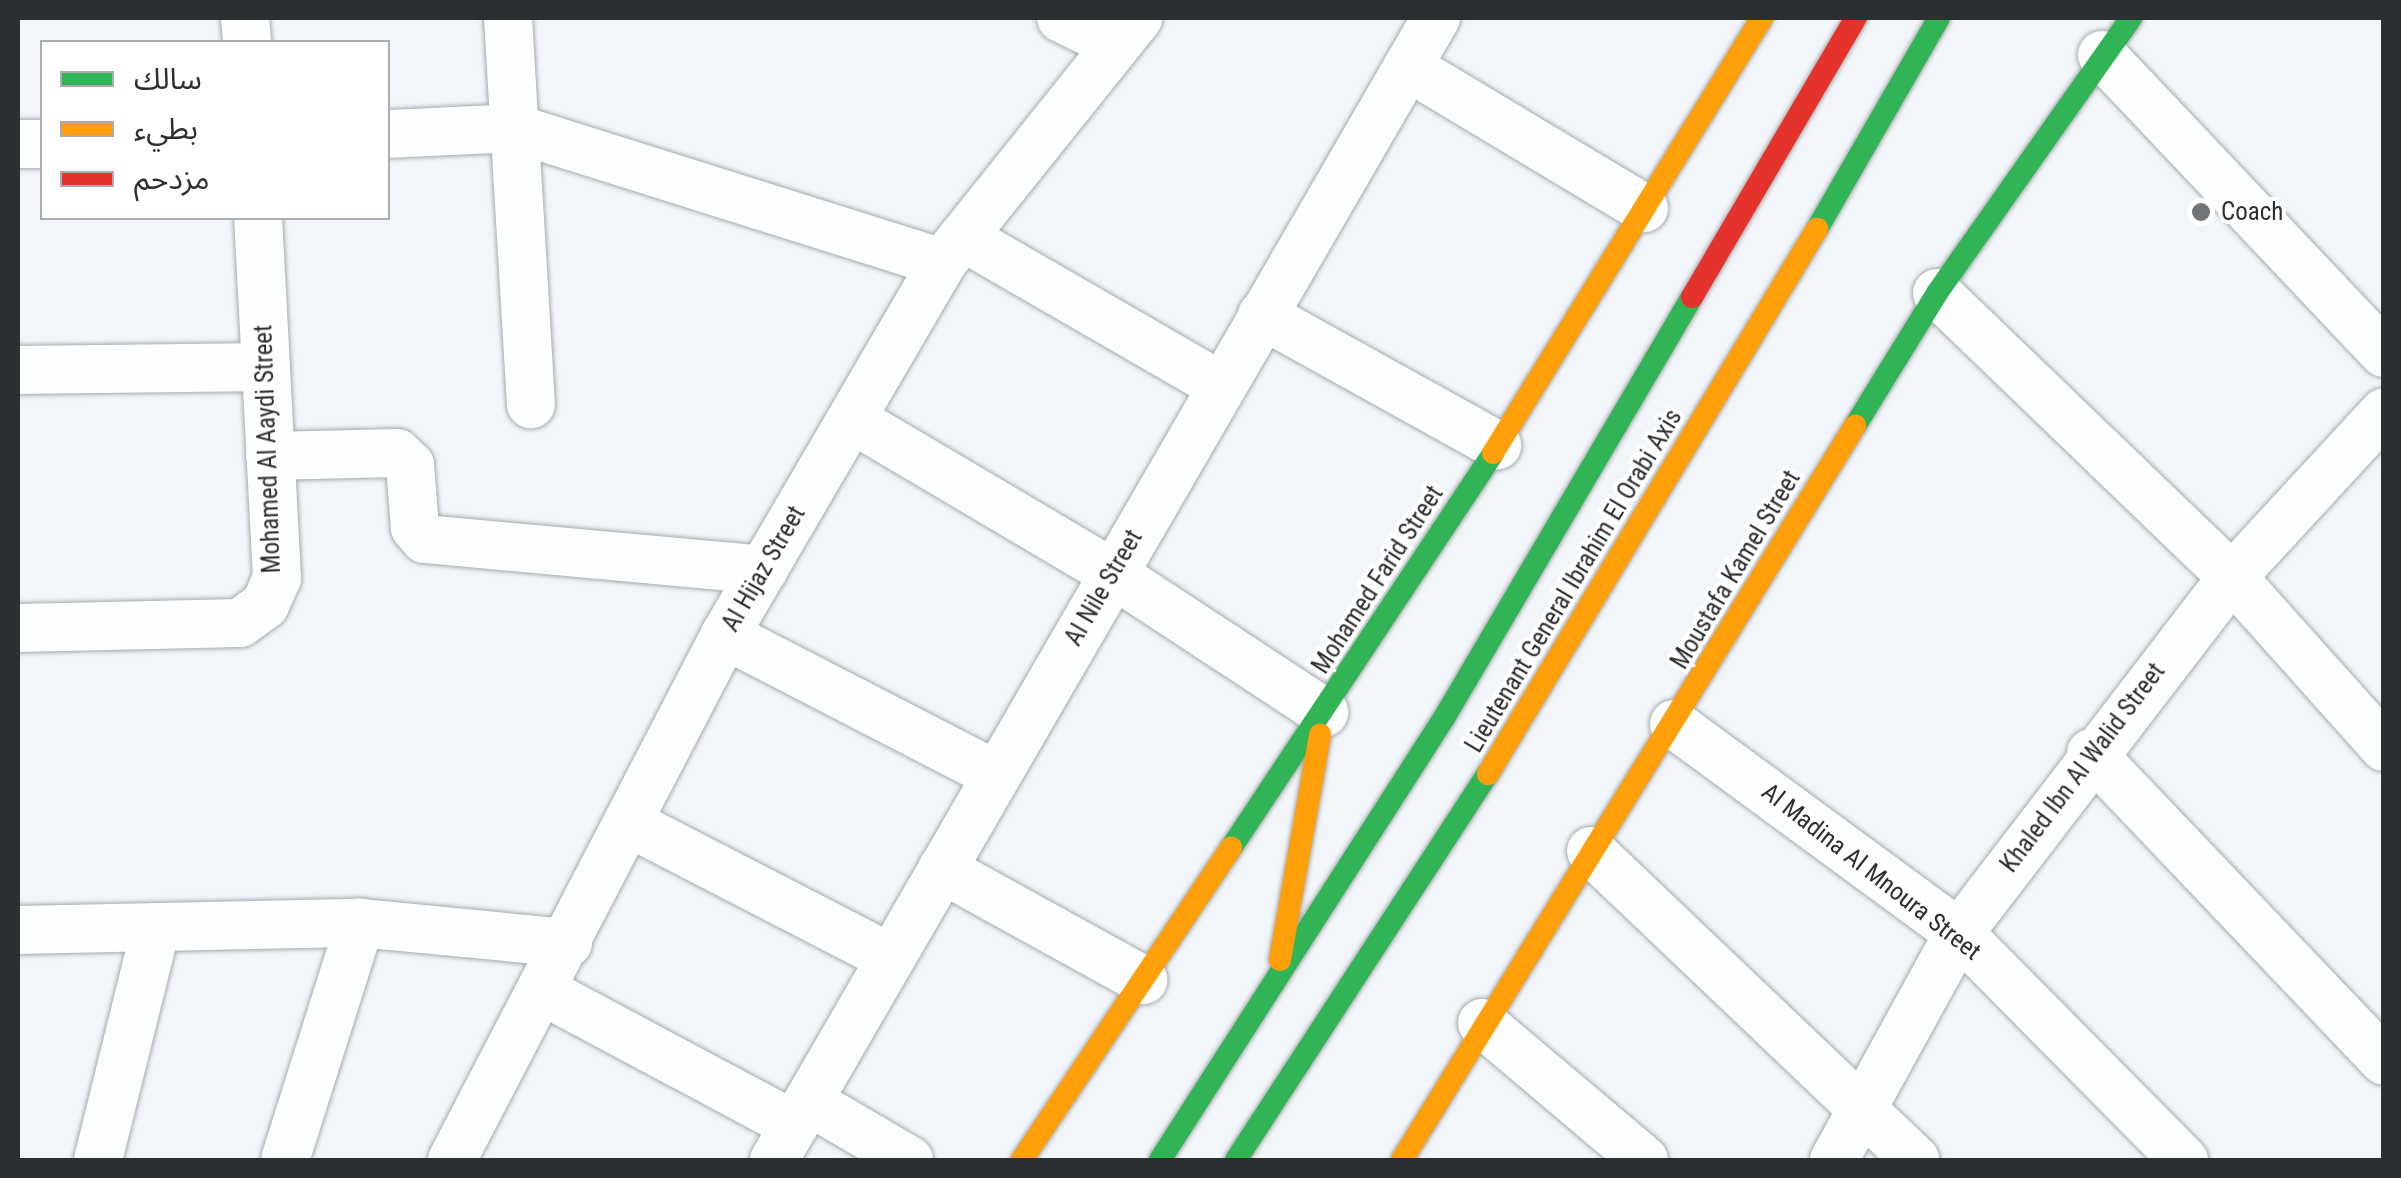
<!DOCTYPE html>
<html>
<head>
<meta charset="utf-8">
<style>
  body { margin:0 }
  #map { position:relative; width:2401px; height:1178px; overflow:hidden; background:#f2f6fa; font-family:"Roboto Condensed","Noto Sans Arabic",sans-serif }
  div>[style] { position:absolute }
  .roads { filter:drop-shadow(0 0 2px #a7aaac) drop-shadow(0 0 2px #a7aaac) }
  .street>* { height:48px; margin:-24px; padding:0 24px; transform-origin:24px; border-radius:24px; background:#fdfefe }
  .fast>* { height:22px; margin:-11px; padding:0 11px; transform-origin:11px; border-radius:11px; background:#30b455 }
  .slow>* { height:22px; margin:-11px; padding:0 11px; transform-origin:11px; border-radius:11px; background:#ff9f0a }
  .jam>* { height:22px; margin:-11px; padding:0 11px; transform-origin:11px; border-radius:11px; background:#e5322d }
  .dots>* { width:28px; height:28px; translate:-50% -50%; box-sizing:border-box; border:5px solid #fff; border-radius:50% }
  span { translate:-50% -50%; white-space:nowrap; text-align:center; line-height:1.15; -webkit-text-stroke:8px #fff; paint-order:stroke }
  .poi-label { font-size:25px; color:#2c2f31 }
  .left { translate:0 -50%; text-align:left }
  .street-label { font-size:25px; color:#2c2f31 }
  .frame { position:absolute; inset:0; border:20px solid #2c2f31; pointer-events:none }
  .legend { position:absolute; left:40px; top:40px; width:350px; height:180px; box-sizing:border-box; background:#fff; border:2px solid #abacad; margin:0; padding:12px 18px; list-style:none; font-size:30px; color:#2c2f31 }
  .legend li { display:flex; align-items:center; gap:20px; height:50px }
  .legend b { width:50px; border:2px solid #abacad }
</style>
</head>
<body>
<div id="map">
  <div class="roads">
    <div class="street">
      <i style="left:245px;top:18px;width:24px;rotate:85deg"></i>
      <i style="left:508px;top:18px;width:387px;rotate:86.6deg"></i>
      <i style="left:1061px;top:18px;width:61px;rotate:26.1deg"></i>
      <i style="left:2102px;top:55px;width:410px;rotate:46.6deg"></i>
      <i style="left:1408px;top:67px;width:275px;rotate:30.9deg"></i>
      <i style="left:388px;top:134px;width:126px;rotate:-2.7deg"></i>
      <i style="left:514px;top:128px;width:449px;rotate:17.5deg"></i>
      <i style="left:18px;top:144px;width:24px"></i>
      <i style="left:963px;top:237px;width:298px;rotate:30deg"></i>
      <i style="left:1937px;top:293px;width:409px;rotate:43.9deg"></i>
      <i style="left:2232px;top:577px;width:228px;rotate:48.2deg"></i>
      <i style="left:1262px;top:315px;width:269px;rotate:29deg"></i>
      <i style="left:18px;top:370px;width:248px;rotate:-0.7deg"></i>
      <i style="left:852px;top:419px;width:302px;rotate:30.6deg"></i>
      <i style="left:1112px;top:573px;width:254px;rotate:33.3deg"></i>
      <i style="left:270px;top:456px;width:127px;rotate:-1.4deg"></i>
      <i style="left:397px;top:453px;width:18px;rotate:43deg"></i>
      <i style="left:410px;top:465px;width:63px;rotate:85.5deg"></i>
      <i style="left:415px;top:528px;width:15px;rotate:48deg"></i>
      <i style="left:425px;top:539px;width:340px;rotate:5.2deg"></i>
      <i style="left:18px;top:628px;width:222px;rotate:-1.3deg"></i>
      <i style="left:240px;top:623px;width:31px;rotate:-36deg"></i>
      <i style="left:265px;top:605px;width:30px;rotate:-66deg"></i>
      <i style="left:277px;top:578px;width:361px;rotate:-93deg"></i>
      <i style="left:725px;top:635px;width:305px;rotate:27.3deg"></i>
      <i style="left:1674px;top:724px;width:353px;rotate:36.3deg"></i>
      <i style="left:1959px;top:933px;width:320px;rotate:45.3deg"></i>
      <i style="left:2091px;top:753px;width:425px;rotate:46.4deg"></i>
      <i style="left:631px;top:824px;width:292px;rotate:27.3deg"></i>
      <i style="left:1591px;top:851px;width:448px;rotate:43.6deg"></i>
      <i style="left:942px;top:869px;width:230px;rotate:28.9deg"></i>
      <i style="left:18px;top:930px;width:342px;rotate:-1.2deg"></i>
      <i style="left:360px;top:923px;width:209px;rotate:5.5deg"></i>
      <i style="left:543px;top:991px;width:285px;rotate:28.1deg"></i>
      <i style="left:1482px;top:1023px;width:212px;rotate:40.2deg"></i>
      <i style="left:808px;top:1101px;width:117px;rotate:30.3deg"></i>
      <i style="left:98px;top:1160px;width:240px;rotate:-76deg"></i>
      <i style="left:285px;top:1160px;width:249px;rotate:-72.4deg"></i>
      <i style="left:452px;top:1160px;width:592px;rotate:-62.53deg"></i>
      <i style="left:725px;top:635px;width:431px;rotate:-59.7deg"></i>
      <i style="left:942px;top:263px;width:314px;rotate:-51.3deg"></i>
      <i style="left:774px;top:1160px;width:1320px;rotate:-59.9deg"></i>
      <i style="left:1834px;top:1160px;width:259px;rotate:-61.2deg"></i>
      <i style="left:1959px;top:933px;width:449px;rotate:-52.5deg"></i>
      <i style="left:2232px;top:577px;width:224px;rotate:-47.3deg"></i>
    </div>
    <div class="fast">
      <i style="left:1817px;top:229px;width:244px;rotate:-60deg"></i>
      <i style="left:1855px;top:426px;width:156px;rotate:-58.3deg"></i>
      <i style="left:1937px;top:293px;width:337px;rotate:-54.8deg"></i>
      <i style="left:1231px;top:848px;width:474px;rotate:-56.4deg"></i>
      <i style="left:1160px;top:1160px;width:525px;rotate:-57.28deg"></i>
      <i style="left:1444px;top:718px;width:489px;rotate:-59.5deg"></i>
      <i style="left:1236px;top:1160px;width:461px;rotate:-56.9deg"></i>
    </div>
    <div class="slow">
      <i style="left:1493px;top:453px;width:511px;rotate:-58.27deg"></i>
      <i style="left:1488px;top:774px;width:637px;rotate:-58.88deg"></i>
      <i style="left:1280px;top:960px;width:229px;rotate:-79.9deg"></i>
      <i style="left:1022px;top:1160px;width:376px;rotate:-56.2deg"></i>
      <i style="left:1402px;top:1160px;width:863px;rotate:-58.32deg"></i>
    </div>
    <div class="jam">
      <i style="left:1692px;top:297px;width:324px;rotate:-59.6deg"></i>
    </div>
  </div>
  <div class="dots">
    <i style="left:2201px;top:212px;background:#717577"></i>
  </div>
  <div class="poi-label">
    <span class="left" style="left:2221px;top:212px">Coach</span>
  </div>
  <div class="street-label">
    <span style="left:268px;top:449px;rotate:-92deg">Mohamed Al Aaydi Street</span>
    <span style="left:764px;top:569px;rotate:-60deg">Al Hijaz Street</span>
    <span style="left:1736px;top:570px;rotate:-59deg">Moustafa Kamel Street</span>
    <span style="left:1378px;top:580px;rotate:-57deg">Mohamed Farid Street</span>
    <span style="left:1574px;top:581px;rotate:-59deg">Lieutenant General Ibrahim El Orabi Axis</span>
    <span style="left:1104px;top:588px;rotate:-60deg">Al Nile Street</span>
    <span style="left:2083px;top:768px;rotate:-53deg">Khaled Ibn Al Walid Street</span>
    <span style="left:1871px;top:872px;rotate:38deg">Al Madina Al Mnoura Street</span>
  </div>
  <div class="frame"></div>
  <ul class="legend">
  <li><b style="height:12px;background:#30b455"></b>سالك</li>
  <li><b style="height:12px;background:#ff9f0a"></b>بطيء</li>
  <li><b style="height:12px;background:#e5322d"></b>مزدحم</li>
  </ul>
</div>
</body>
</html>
